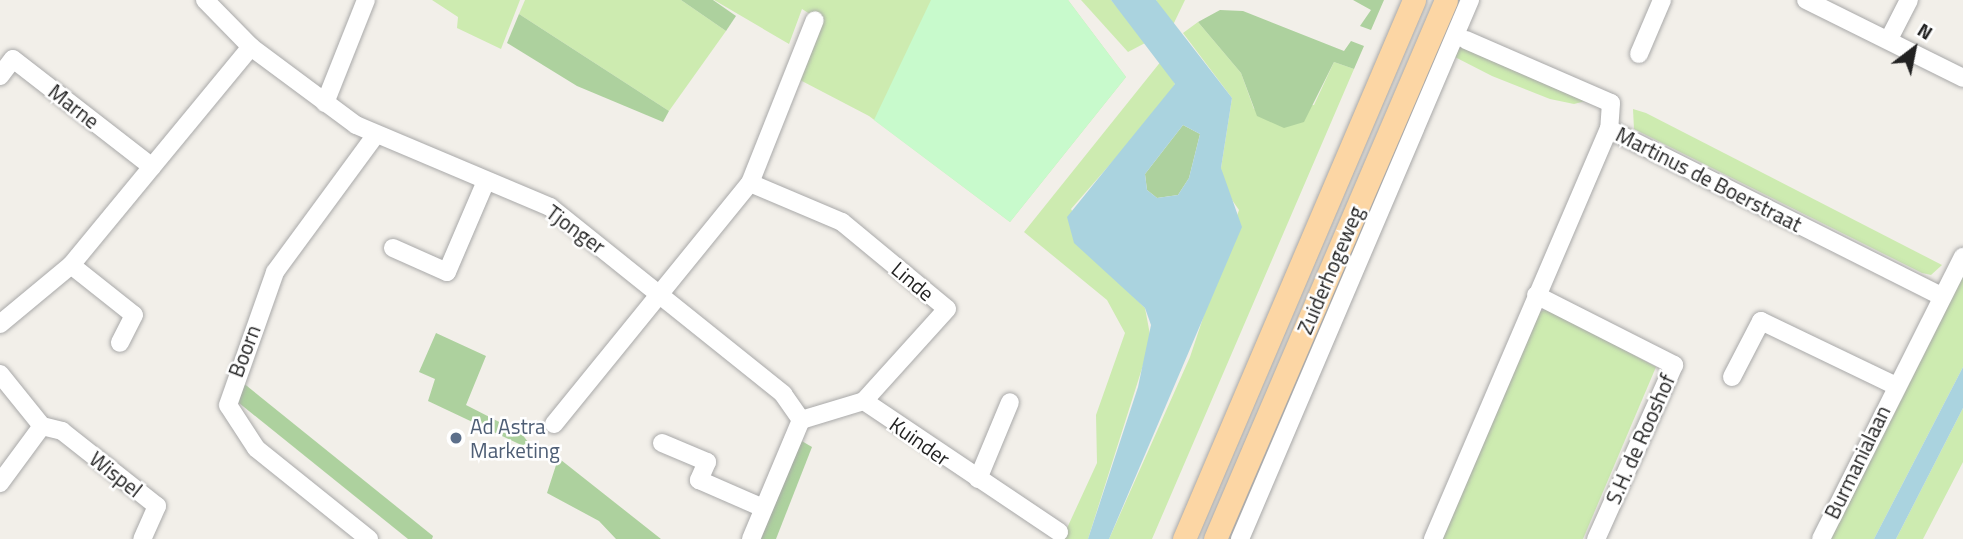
<!DOCTYPE html>
<html>
<head>
<meta charset="utf-8">
<style>
  body { margin:0 }
  #map { position:relative; width:1963px; height:539px; overflow:hidden; background:#f2efe9; font-family:"Titillium Web",sans-serif }
  div>[style] { position:absolute }
  .grass>* { inset:0; background:#cdebb0 }
  .forest>* { inset:0; background:#add19e }
  .park>* { inset:0; background:#c8facc }
  .water>* { inset:0; background:#aad3df }
  .roads { filter:drop-shadow(0 0 2px #a9a9a9) drop-shadow(0 0 2px #a9a9a9) }
  .minor>* { height:18px; margin:-9px; padding:0 9px; transform-origin:9px; border-radius:9px; background:#fff }
  .major>* { height:23px; margin:-11.5px; padding:0 11.5px; transform-origin:11.5px; border-radius:11.5px; background:#fcd6a4 }
  .dots>* { width:19px; height:19px; translate:-50% -50%; box-sizing:border-box; border:4px solid #fff; border-radius:50% }
  span { translate:-50% -50%; white-space:nowrap; text-align:center; line-height:1.15; -webkit-text-stroke:5px #fff; paint-order:stroke }
  .street-label { font-size:21px; color:#222 }
  .service-label { font-size:21px; color:#4e5e75 }
  .left { translate:0 -50%; text-align:left }
  .north { position:absolute; left:1879px; top:14px; width:70px; height:70px; -webkit-text-stroke:5px #fff; paint-order:stroke; rotate:32deg; font-size:19px; font-weight:700; line-height:28px; text-align:center; color:#222 }
  .north::after { content:''; display:block; margin:auto; width:24px; height:32px; background:#222; clip-path:polygon(50% 0,100% 100%,50% 72%,0 100%) }
</style>
</head>
<body>
<div id="map">
  <div class="grass">
    <i style="clip-path:polygon(432px 0,520px 0,501px 49px,457px 28px,458px 17px)"></i>
    <i style="clip-path:polygon(525px 0,681px 0,726px 31px,669px 111px,519px 14px)"></i>
    <i style="clip-path:polygon(714px 0,1068px 0,1126px 77px,1010px 222px,869px 116px,800px 80px,821px 21px,802px 9px,789px 44px)"></i>
    <i style="clip-path:polygon(1081px 0,1111px 0,1147px 42px,1128px 52px)"></i>
    <i style="clip-path:polygon(1156px 0,1185px 0,1173px 25px,1158px 4px)"></i>
    <i style="clip-path:polygon(1198px 22px,1241px 73px,1254px 109px,1314px 105px,1334px 62px,1354px 69px,1152px 539px,1109px 539px,1190px 357px,1239px 210px,1223px 187px,1221px 168px,1232px 98px,1183px 33px)"></i>
    <i style="clip-path:polygon(1458px 39px,1597px 98px,1574px 104px,1550px 99px,1492px 76px,1451px 55px)"></i>
    <i style="clip-path:polygon(1162px 60px,1175px 84px,1162px 105px,1071px 209px,1114px 278px,1145px 308px,1151px 340px,1088px 539px,1062px 539px,1097px 463px,1096px 415px,1125px 333px,1107px 300px,1024px 232px)"></i>
    <i style="clip-path:polygon(1633px 109px,1646px 113px,1942px 265px,1931px 275px,1922px 273px,1634px 129px)"></i>
    <i style="clip-path:polygon(1963px 273px,1963px 367px,1874px 539px,1830px 539px)"></i>
    <i style="clip-path:polygon(1548px 309px,1656px 367px,1583px 539px,1442px 539px,1539px 312px)"></i>
    <i style="clip-path:polygon(1963px 408px,1963px 462px,1923px 539px,1896px 539px)"></i>
  </div>
  <div class="forest">
    <i style="clip-path:polygon(681px 0,713px 0,736px 16px,726px 31px)"></i>
    <i style="clip-path:polygon(1353px 0,1384px 0,1371px 30px,1360px 26px,1371px 10px)"></i>
    <i style="clip-path:polygon(1220px 10px,1243px 11px,1344px 51px,1351px 41px,1364px 46px,1354px 69px,1334px 62px,1304px 122px,1284px 128px,1257px 116px,1241px 73px,1198px 22px)"></i>
    <i style="clip-path:polygon(519px 14px,669px 111px,663px 122px,577px 86px,507px 43px)"></i>
    <i style="clip-path:polygon(1183px 125px,1200px 134px,1189px 178px,1178px 195px,1157px 198px,1147px 190px,1145px 174px)"></i>
    <i style="clip-path:polygon(436px 333px,486px 356px,466px 405px,521px 433px,536px 452px,428px 401px,435px 379px,419px 372px)"></i>
    <i style="clip-path:polygon(242px 382px,433px 536px,432px 539px,408px 539px,239px 403px)"></i>
    <i style="clip-path:polygon(800px 440px,812px 447px,776px 539px,761px 539px)"></i>
    <i style="clip-path:polygon(558px 459px,561px 460px,661px 539px,616px 539px,599px 521px,547px 493px)"></i>
  </div>
  <div class="park">
    <i style="clip-path:polygon(931px 0,1068px 0,1126px 77px,1010px 222px,874px 120px)"></i>
  </div>
  <div class="water">
    <i style="clip-path:polygon(evenodd,1111px 0,1156px 0,1232px 98px,1221px 168px,1242px 227px,1109px 539px,1088px 539px,1138px 387px,1151px 325px,1145px 308px,1074px 243px,1067px 217px,1175px 84px,1111px 0,1183px 125px,1200px 134px,1189px 178px,1178px 195px,1157px 198px,1147px 190px,1145px 174px,1183px 125px)"></i>
    <i style="clip-path:polygon(1963px 367px,1963px 408px,1896px 539px,1874px 539px)"></i>
  </div>
  <div class="roads">
    <div class="minor">
      <i style="left:205px;top:0;width:66px;rotate:45.6deg"></i>
      <i style="left:251px;top:47px;width:131px;rotate:36.6deg"></i>
      <i style="left:356px;top:125px;width:211px;rotate:22.9deg"></i>
      <i style="left:550px;top:207px;width:299px;rotate:38.7deg"></i>
      <i style="left:783px;top:394px;width:32px;rotate:55deg"></i>
      <i style="left:1806px;top:0;width:175px;rotate:26.4deg"></i>
      <i style="left:1889px;top:39px;width:44px;rotate:-62.9deg"></i>
      <i style="left:1466px;top:40px;width:158px;rotate:23.5deg"></i>
      <i style="left:1611px;top:103px;width:26px;rotate:94deg"></i>
      <i style="left:1609px;top:129px;width:369px;rotate:26.7deg"></i>
      <i style="left:1639px;top:54px;width:59px;rotate:-66.9deg"></i>
      <i style="left:0;top:76px;width:21px;rotate:-53deg"></i>
      <i style="left:13px;top:59px;width:176px;rotate:37.8deg"></i>
      <i style="left:325px;top:103px;width:111px;rotate:-68.3deg"></i>
      <i style="left:750px;top:183px;width:100px;rotate:23deg"></i>
      <i style="left:842px;top:222px;width:136px;rotate:39.6deg"></i>
      <i style="left:947px;top:309px;width:124px;rotate:132.1deg"></i>
      <i style="left:864px;top:401px;width:66px;rotate:163.2deg"></i>
      <i style="left:393px;top:248px;width:59px;rotate:24deg"></i>
      <i style="left:447px;top:272px;width:99px;rotate:-66.8deg"></i>
      <i style="left:71px;top:265px;width:80px;rotate:38.4deg"></i>
      <i style="left:134px;top:315px;width:31px;rotate:117deg"></i>
      <i style="left:1536px;top:295px;width:155px;rotate:26.9deg"></i>
      <i style="left:1674px;top:365px;width:191px;rotate:114.1deg"></i>
      <i style="left:0;top:324px;width:92px;rotate:-39.7deg"></i>
      <i style="left:71px;top:265px;width:283px;rotate:-50.5deg"></i>
      <i style="left:0;top:374px;width:67px;rotate:51.1deg"></i>
      <i style="left:42px;top:426px;width:71px;rotate:126.4deg"></i>
      <i style="left:1732px;top:377px;width:63px;rotate:-62.6deg"></i>
      <i style="left:1761px;top:321px;width:148px;rotate:25.7deg"></i>
      <i style="left:864px;top:401px;width:235px;rotate:33.9deg"></i>
      <i style="left:554px;top:424px;width:311px;rotate:-50.9deg"></i>
      <i style="left:750px;top:183px;width:175px;rotate:-68.3deg"></i>
      <i style="left:42px;top:426px;width:21px;rotate:14deg"></i>
      <i style="left:62px;top:431px;width:121px;rotate:38.3deg"></i>
      <i style="left:157px;top:506px;width:36px;rotate:114deg"></i>
      <i style="left:662px;top:443px;width:49px;rotate:22.9deg"></i>
      <i style="left:707px;top:462px;width:20px;rotate:114deg"></i>
      <i style="left:699px;top:480px;width:70px;rotate:23.6deg"></i>
      <i style="left:978px;top:479px;width:83px;rotate:-67.4deg"></i>
      <i style="left:369px;top:539px;width:145px;rotate:-141.2deg"></i>
      <i style="left:256px;top:448px;width:51px;rotate:-123.1deg"></i>
      <i style="left:228px;top:405px;width:141px;rotate:-70.5deg"></i>
      <i style="left:275px;top:272px;width:169px;rotate:-53.7deg"></i>
      <i style="left:751px;top:539px;width:129px;rotate:-67.2deg"></i>
      <i style="left:1240px;top:539px;width:586px;rotate:-66.89deg"></i>
      <i style="left:1433px;top:539px;width:446px;rotate:-66.8deg"></i>
      <i style="left:1821px;top:539px;width:316px;rotate:-63.3deg"></i>
    </div>
    <div class="major">
      <i style="left:1184px;top:539px;width:586px;rotate:-66.89deg"></i>
      <i style="left:1215px;top:539px;width:586px;rotate:-66.8deg"></i>
    </div>
  </div>
  <div class="dots">
    <i style="left:456px;top:438px;background:#5c6f8a"></i>
  </div>
  <div class="street-label">
    <span style="left:74px;top:106px;rotate:38deg">Marne</span>
    <span style="left:1709px;top:179px;rotate:27deg">Martinus de Boerstraat</span>
    <span style="left:576px;top:229px;rotate:36deg">Tjonger</span>
    <span style="left:1330px;top:270px;rotate:-67deg">Zuiderhogeweg</span>
    <span style="left:913px;top:281px;rotate:40deg">Linde</span>
    <span style="left:244px;top:351px;rotate:-69deg">Boorn</span>
    <span style="left:1640px;top:439px;rotate:-66deg">S.H. de Rooshof</span>
    <span style="left:920px;top:441px;rotate:35deg">Kuinder</span>
    <span style="left:1857px;top:462px;rotate:-64deg">Burmanialaan</span>
    <span style="left:116px;top:474px;rotate:38deg">Wispel</span>
  </div>
  <div class="service-label">
    <span class="left" style="left:470px;top:438px">Ad Astra<br>Marketing</span>
  </div>
  <div class="north">N</div>
</div>
</body>
</html>
